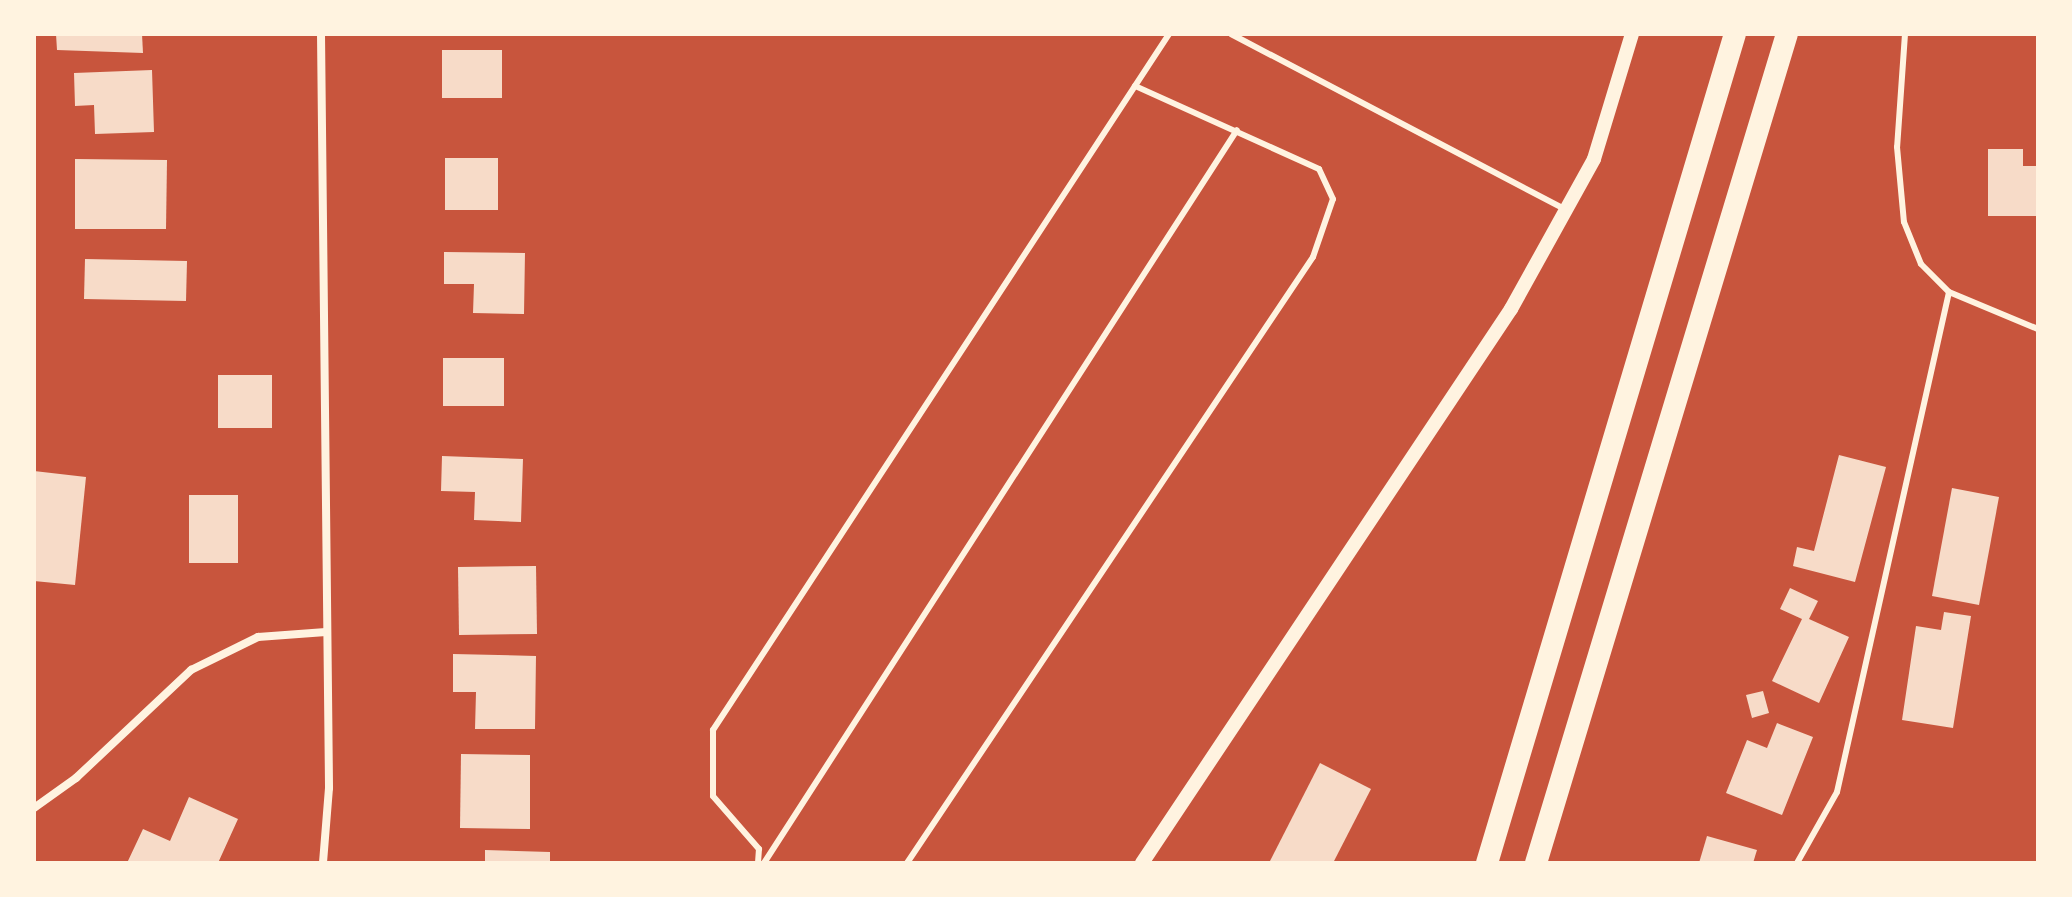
<!DOCTYPE html>
<html>
<head>
<meta charset="utf-8">
<style>
  body { margin:0 }
  #map { position:relative; width:2072px; height:897px; overflow:hidden; background:#c8553d; font-family:Lato,sans-serif }
  div>[style] { position:absolute }
  .building>* { inset:0; background:#f7dbc8 }
  .service>* { height:6px; margin:-3px; padding:0 3px; transform-origin:3px; border-radius:3px; background:#fff3e0 }
  .minor>* { height:8px; margin:-4px; padding:0 4px; transform-origin:4px; border-radius:4px; background:#fff3e0 }
  .tertiary>* { height:14px; margin:-7px; padding:0 7px; transform-origin:7px; border-radius:7px; background:#fff3e0 }
  .trunk>* { height:22px; margin:-11px; padding:0 11px; transform-origin:11px; border-radius:11px; background:#fff3e0 }
  span { translate:-50% -50%; white-space:nowrap; text-align:center; line-height:1.15; -webkit-text-stroke:6px #fff3e0; paint-order:stroke }
  .frame { position:absolute; inset:0; border:36px solid #fff3e0; pointer-events:none }
</style>
</head>
<body>
<div id="map">
  <div class="building">
    <i style="clip-path:polygon(56px 34px,142px 34px,143px 53px,57px 50px)"></i>
    <i style="clip-path:polygon(442px 50px,502px 50px,502px 98px,442px 98px)"></i>
    <i style="clip-path:polygon(152px 70px,154px 132px,95px 134px,94px 105px,75px 106px,74px 73px)"></i>
    <i style="clip-path:polygon(1988px 149px,2023px 149px,2023px 166px,2038px 166px,2038px 216px,1988px 216px)"></i>
    <i style="clip-path:polygon(445px 158px,498px 158px,498px 210px,445px 210px)"></i>
    <i style="clip-path:polygon(75px 159px,167px 160px,166px 229px,75px 229px)"></i>
    <i style="clip-path:polygon(444px 252px,525px 253px,524px 314px,473px 313px,474px 284px,444px 284px)"></i>
    <i style="clip-path:polygon(85px 259px,187px 261px,186px 301px,84px 299px)"></i>
    <i style="clip-path:polygon(443px 358px,504px 358px,504px 406px,443px 406px)"></i>
    <i style="clip-path:polygon(218px 375px,272px 375px,272px 428px,218px 428px)"></i>
    <i style="clip-path:polygon(1839px 455px,1886px 467px,1855px 582px,1793px 566px,1797px 547px,1814px 551px)"></i>
    <i style="clip-path:polygon(442px 456px,523px 459px,521px 522px,474px 520px,475px 492px,441px 491px)"></i>
    <i style="clip-path:polygon(34px 471px,86px 477px,75px 585px,34px 581px)"></i>
    <i style="clip-path:polygon(1952px 488px,1999px 497px,1979px 605px,1932px 596px)"></i>
    <i style="clip-path:polygon(189px 495px,238px 495px,238px 563px,189px 563px)"></i>
    <i style="clip-path:polygon(536px 566px,537px 634px,459px 635px,458px 567px)"></i>
    <i style="clip-path:polygon(1790px 588px,1818px 601px,1809px 619px,1849px 637px,1819px 703px,1772px 681px,1802px 619px,1780px 609px)"></i>
    <i style="clip-path:polygon(1944px 612px,1971px 616px,1953px 728px,1902px 720px,1916px 626px,1941px 630px)"></i>
    <i style="clip-path:polygon(453px 654px,536px 656px,535px 729px,475px 729px,476px 692px,453px 692px)"></i>
    <i style="clip-path:polygon(1763px 691px,1769px 713px,1752px 718px,1746px 695px)"></i>
    <i style="clip-path:polygon(1777px 723px,1813px 737px,1782px 815px,1726px 793px,1747px 740px,1767px 748px)"></i>
    <i style="clip-path:polygon(461px 754px,530px 755px,530px 829px,460px 828px)"></i>
    <i style="clip-path:polygon(1320px 763px,1371px 789px,1333px 863px,1269px 863px)"></i>
    <i style="clip-path:polygon(189px 797px,238px 819px,218px 863px,127px 863px,143px 829px,170px 841px)"></i>
    <i style="clip-path:polygon(1707px 836px,1757px 850px,1753px 863px,1699px 863px)"></i>
    <i style="clip-path:polygon(485px 850px,550px 852px,550px 863px,485px 863px)"></i>
  </div>
  <div class="service">
    <i style="left:1231px;top:34px;width:378px;rotate:27.7deg"></i>
    <i style="left:1905px;top:34px;width:113px;rotate:94deg"></i>
    <i style="left:1897px;top:147px;width:75px;rotate:84.7deg"></i>
    <i style="left:1904px;top:222px;width:45px;rotate:68deg"></i>
    <i style="left:1921px;top:264px;width:40px;rotate:45deg"></i>
    <i style="left:1949px;top:292px;width:96px;rotate:22.6deg"></i>
    <i style="left:758px;top:863px;width:14px;rotate:-86deg"></i>
    <i style="left:759px;top:849px;width:70px;rotate:-131deg"></i>
    <i style="left:713px;top:796px;width:66px;rotate:-90deg"></i>
    <i style="left:713px;top:730px;width:832px;rotate:-56.77deg"></i>
    <i style="left:764px;top:863px;width:872px;rotate:-57.17deg"></i>
    <i style="left:907px;top:863px;width:729px;rotate:-56.18deg"></i>
    <i style="left:1313px;top:257px;width:61px;rotate:-71deg"></i>
    <i style="left:1333px;top:199px;width:33px;rotate:-115deg"></i>
    <i style="left:1319px;top:169px;width:202px;rotate:-155.7deg"></i>
    <i style="left:1797px;top:863px;width:81px;rotate:-60.6deg"></i>
    <i style="left:1837px;top:792px;width:512px;rotate:-77.37deg"></i>
  </div>
  <div class="minor">
    <i style="left:321px;top:34px;width:754px;rotate:89.39deg"></i>
    <i style="left:329px;top:788px;width:75px;rotate:94.6deg"></i>
    <i style="left:34px;top:808px;width:52px;rotate:-35.5deg"></i>
    <i style="left:76px;top:778px;width:158px;rotate:-43.2deg"></i>
    <i style="left:191px;top:670px;width:75px;rotate:-26.2deg"></i>
    <i style="left:258px;top:637px;width:68px;rotate:-4.2deg"></i>
  </div>
  <div class="tertiary">
    <i style="left:1142px;top:863px;width:666px;rotate:-56.33deg"></i>
    <i style="left:1511px;top:309px;width:171px;rotate:-61deg"></i>
    <i style="left:1594px;top:159px;width:131px;rotate:-73.1deg"></i>
  </div>
  <div class="trunk">
    <i style="left:1487px;top:863px;width:865px;rotate:-73.35deg"></i>
    <i style="left:1536px;top:863px;width:866px;rotate:-73.16deg"></i>
  </div>
  <div class="frame"></div>
</div>
</body>
</html>
